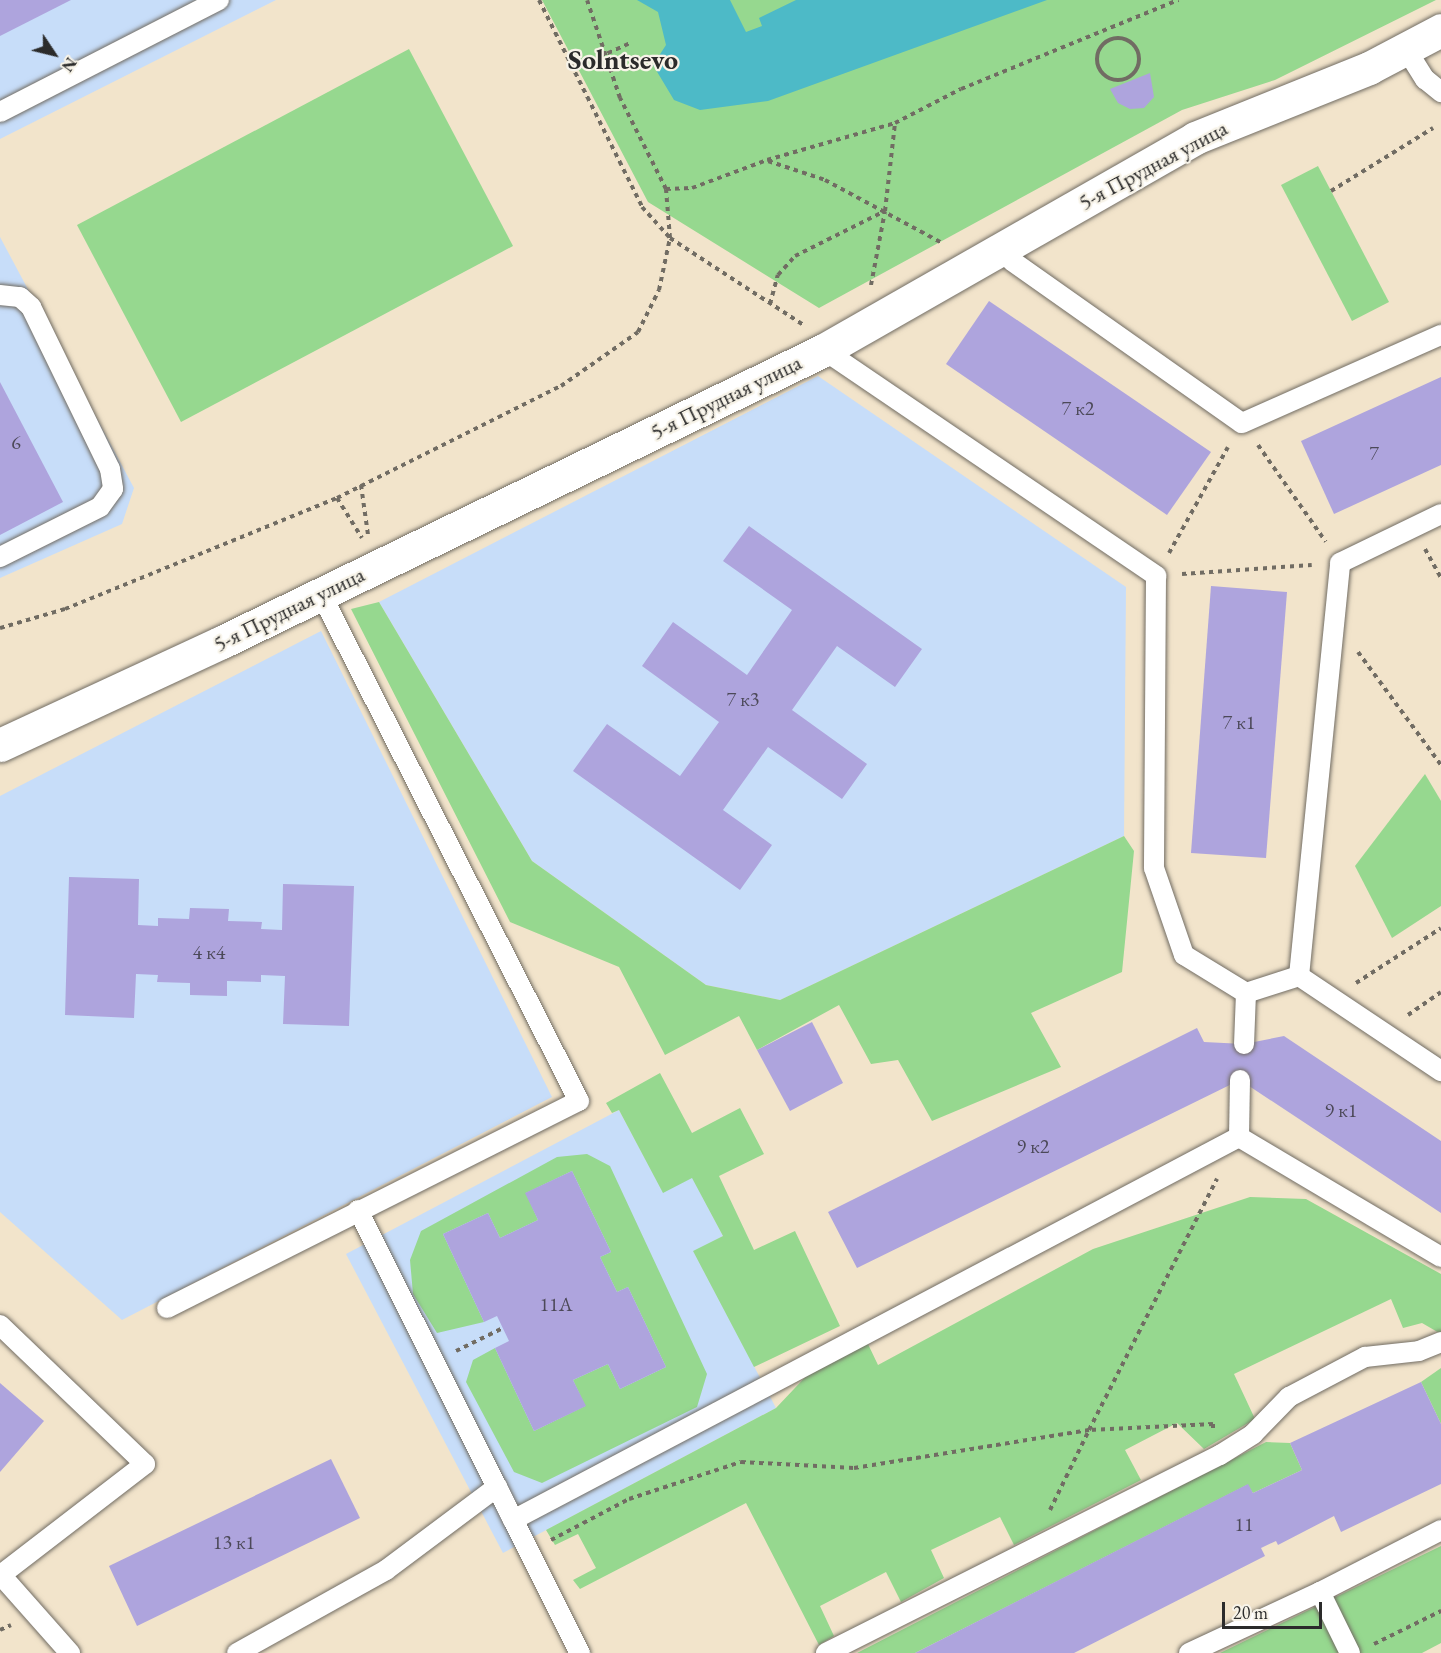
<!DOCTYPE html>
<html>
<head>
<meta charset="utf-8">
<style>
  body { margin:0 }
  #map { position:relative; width:1441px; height:1653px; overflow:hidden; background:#f2e4cb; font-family:"EB Garamond",serif }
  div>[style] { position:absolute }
  .built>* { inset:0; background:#c7ddf9 }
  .green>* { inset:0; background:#96d88f }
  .water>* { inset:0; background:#4dbac7 }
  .building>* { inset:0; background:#aea4dd }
  .path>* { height:4px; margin-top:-2px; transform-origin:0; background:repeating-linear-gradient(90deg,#716c63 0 4.5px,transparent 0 9px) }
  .path>.ring { margin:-2px; padding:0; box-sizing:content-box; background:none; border:4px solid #716c63; border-radius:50% }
  .roads { filter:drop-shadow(0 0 2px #716c63) drop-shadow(0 0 2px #716c63) }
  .lane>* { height:20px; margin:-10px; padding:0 10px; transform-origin:10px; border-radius:10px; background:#fff }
  .street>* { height:33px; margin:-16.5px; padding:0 16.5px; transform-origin:16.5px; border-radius:16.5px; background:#fff }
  span { translate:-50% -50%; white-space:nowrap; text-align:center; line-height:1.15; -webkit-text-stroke:4.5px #f7f3e8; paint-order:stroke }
  .number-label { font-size:20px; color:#4c4958 }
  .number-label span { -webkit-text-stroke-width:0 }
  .street-label { font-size:22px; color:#2b2b2b }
  .district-label { font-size:28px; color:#2b2b2b; font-weight:700 }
  .north { position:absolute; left:24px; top:24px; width:60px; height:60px; -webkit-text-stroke:4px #f7f3e8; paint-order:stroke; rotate:125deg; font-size:16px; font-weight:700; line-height:24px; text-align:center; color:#2b2b2b }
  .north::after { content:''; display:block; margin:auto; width:21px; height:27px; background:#2b2b2b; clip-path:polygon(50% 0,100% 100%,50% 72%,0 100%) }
  .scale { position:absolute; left:1222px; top:1602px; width:100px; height:27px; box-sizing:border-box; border:3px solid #2b2b2b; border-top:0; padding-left:8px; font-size:18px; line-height:21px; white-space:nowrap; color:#2b2b2b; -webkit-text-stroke:4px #f7f3e8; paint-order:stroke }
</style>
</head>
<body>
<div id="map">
  <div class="built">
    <i style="clip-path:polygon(0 0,276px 0,0 139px)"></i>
    <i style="clip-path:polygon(0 237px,134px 488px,122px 524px,0 578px)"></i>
    <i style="clip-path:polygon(818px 376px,1126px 587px,1124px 836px,780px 1000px,706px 985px,532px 861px,379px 602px)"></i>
    <i style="clip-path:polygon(321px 631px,552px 1097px,122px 1320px,0 1212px,0 796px)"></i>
    <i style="clip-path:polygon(619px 1110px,663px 1192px,692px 1177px,723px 1236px,694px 1252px,776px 1408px,503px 1553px,346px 1254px)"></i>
  </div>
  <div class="green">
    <i style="clip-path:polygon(542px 0,1436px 0,1275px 80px,1182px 110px,819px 308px,648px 202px)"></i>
    <i style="clip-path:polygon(409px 49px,513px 246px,181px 422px,77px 225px)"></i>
    <i style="clip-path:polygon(1318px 166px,1389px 302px,1352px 321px,1281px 185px)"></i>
    <i style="clip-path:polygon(379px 602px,532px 861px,706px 985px,780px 1000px,1124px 836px,1134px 851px,1122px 972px,1031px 1013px,1061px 1067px,932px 1121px,898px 1060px,871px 1064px,839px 1005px,757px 1050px,739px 1016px,665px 1055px,619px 967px,510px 922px,351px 609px)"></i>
    <i style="clip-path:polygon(1425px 774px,1441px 801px,1441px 906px,1392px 938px,1355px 866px)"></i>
    <i style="clip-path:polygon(660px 1073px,692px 1133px,740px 1108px,764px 1154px,719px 1176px,754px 1250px,795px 1231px,840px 1326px,754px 1367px,693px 1251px,723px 1236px,692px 1178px,663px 1193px,619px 1110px,612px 1113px,606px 1103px)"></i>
    <i style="clip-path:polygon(587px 1154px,610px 1166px,707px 1374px,697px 1407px,542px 1483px,514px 1472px,466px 1382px,473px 1360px,495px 1348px,534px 1431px,585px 1406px,573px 1380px,608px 1364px,620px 1389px,666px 1367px,628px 1287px,617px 1292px,600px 1257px,611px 1252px,572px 1171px,526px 1193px,538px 1220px,500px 1238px,488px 1213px,443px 1234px,484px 1322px,437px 1333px,413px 1294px,410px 1260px,421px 1231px,557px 1157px)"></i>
    <i style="clip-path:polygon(1250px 1197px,1306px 1199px,1441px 1274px,1441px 1334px,1422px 1323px,1403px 1328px,1391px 1299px,1234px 1374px,1255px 1419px,1204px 1449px,1177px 1423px,1125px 1450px,1141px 1480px,1014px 1545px,1000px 1517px,931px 1550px,944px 1578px,901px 1602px,886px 1572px,820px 1606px,834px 1636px,819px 1645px,746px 1503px,580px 1589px,573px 1580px,596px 1568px,578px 1534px,555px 1545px,546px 1530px,776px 1408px,811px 1371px,867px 1342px,878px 1365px,1093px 1249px)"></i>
    <i style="clip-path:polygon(1441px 1368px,1441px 1424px,1421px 1382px)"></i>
    <i style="clip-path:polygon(1266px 1442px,1290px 1443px,1302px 1470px,1253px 1493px,1247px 1485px,915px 1653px,857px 1653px)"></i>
    <i style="clip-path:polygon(1441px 1546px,1441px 1643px,1422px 1653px,1220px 1653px)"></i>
  </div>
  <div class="water">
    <i style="clip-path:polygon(637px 0,730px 0,746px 32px,762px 26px,759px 18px,796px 0,1047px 0,768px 101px,700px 110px,674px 100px,653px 65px,666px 45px,658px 12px)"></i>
  </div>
  <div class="building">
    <i style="clip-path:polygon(0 0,71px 0,0 36px)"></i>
    <i style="clip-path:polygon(1150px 73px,1154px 97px,1144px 108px,1130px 109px,1118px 103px,1110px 89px)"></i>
    <i style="clip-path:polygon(989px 301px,1211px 452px,1167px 515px,946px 364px)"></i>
    <i style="clip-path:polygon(1441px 377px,1441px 465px,1334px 514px,1301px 441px)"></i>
    <i style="clip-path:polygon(0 382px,63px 502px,0 535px)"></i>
    <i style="clip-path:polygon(749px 526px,922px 649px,895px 687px,837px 646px,792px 710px,867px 764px,842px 799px,768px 747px,723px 810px,772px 845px,740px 890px,573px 771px,607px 724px,680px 776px,719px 722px,642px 666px,673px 622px,747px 675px,792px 610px,723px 561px)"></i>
    <i style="clip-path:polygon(1211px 586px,1287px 592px,1266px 858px,1191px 853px)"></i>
    <i style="clip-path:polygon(69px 877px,139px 879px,138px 925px,158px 926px,158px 918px,189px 919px,190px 908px,229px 909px,228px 921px,262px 922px,261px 929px,282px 930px,283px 884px,354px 886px,349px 1026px,283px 1024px,285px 976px,261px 975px,261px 982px,227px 981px,227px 996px,190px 995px,190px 983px,157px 982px,158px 975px,136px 974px,134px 1018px,65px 1015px)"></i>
    <i style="clip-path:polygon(812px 1022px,843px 1083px,790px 1111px,757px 1050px)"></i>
    <i style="clip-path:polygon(1197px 1028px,1204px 1042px,1244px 1044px,1284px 1036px,1441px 1141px,1441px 1213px,1240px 1080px,857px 1268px,828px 1212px)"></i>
    <i style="clip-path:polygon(572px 1171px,611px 1252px,600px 1257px,617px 1292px,628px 1287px,666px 1367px,620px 1389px,608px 1364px,573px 1380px,586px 1406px,534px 1431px,495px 1348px,509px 1341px,497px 1316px,484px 1322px,443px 1234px,488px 1213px,500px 1238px,538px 1220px,525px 1193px)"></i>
    <i style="clip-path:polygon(1421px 1382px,1441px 1424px,1441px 1484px,1341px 1532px,1334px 1516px,1278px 1545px,1276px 1541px,1261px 1548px,1265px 1556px,1074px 1653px,915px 1653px,1248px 1484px,1253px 1493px,1302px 1470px,1290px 1443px)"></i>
    <i style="clip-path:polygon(0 1383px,44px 1421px,0 1472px)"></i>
    <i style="clip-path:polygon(331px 1459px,360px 1518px,137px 1626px,109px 1566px)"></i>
  </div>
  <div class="path">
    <i style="left:539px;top:0;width:231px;rotate:63.5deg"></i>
    <i style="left:642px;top:207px;width:42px;rotate:47.9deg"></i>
    <i style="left:670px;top:238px;width:158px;rotate:33.1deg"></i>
    <i class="ring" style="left:1097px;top:38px;width:38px;height:38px"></i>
    <i style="left:575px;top:68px;width:60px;rotate:-24.4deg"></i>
    <i style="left:768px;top:161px;width:60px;rotate:18.4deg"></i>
    <i style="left:825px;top:180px;width:133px;rotate:28.3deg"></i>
    <i style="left:666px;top:189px;width:26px;rotate:-2deg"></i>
    <i style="left:692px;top:188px;width:80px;rotate:-20.5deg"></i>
    <i style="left:767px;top:160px;width:133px;rotate:-16.1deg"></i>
    <i style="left:895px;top:123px;width:74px;rotate:-27.3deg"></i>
    <i style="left:961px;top:89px;width:235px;rotate:-22.3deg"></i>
    <i style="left:1331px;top:191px;width:120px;rotate:-31.7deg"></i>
    <i style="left:871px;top:285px;width:75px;rotate:-79.3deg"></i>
    <i style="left:885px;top:211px;width:89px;rotate:-83.5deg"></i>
    <i style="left:770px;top:304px;width:30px;rotate:-75deg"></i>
    <i style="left:778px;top:275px;width:25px;rotate:-48deg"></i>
    <i style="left:795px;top:256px;width:101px;rotate:-26.6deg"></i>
    <i style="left:1258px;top:445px;width:118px;rotate:55deg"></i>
    <i style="left:361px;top:485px;width:50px;rotate:82deg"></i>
    <i style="left:337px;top:498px;width:47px;rotate:58deg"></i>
    <i style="left:1425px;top:549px;width:33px;rotate:61deg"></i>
    <i style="left:1169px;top:553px;width:121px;rotate:-60.9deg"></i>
    <i style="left:1182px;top:574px;width:130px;rotate:-4deg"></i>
    <i style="left:0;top:628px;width:68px;rotate:-16.3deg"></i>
    <i style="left:65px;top:609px;width:294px;rotate:-22.2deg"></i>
    <i style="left:337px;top:498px;width:250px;rotate:-26.6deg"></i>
    <i style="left:561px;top:386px;width:94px;rotate:-35deg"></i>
    <i style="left:638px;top:332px;width:47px;rotate:-63.4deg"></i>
    <i style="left:659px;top:290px;width:53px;rotate:-78.1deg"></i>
    <i style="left:670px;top:238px;width:49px;rotate:-94.7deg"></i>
    <i style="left:666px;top:189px;width:102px;rotate:-116.8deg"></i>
    <i style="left:620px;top:98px;width:103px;rotate:-108.6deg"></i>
    <i style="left:1358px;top:652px;width:140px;rotate:53.7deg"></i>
    <i style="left:1356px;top:983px;width:101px;rotate:-32.9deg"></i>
    <i style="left:1408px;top:1015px;width:40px;rotate:-34.9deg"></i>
    <i style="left:456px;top:1351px;width:52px;rotate:-26.1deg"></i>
    <i style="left:1213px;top:1428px;width:4px;rotate:-90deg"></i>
    <i style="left:1213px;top:1424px;width:124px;rotate:177.2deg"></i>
    <i style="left:1089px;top:1430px;width:282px;rotate:-63deg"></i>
    <i style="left:1050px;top:1510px;width:89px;rotate:-64deg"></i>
    <i style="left:551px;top:1540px;width:88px;rotate:-27.7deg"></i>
    <i style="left:629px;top:1499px;width:118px;rotate:-18.3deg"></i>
    <i style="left:741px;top:1462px;width:113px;rotate:3deg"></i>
    <i style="left:854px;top:1468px;width:238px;rotate:-9.2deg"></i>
    <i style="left:0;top:1630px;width:12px;rotate:-24deg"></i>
    <i style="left:1374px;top:1644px;width:75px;rotate:-26.2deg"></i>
  </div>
  <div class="roads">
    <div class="lane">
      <i style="left:1406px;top:49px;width:36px;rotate:58deg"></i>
      <i style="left:1425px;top:79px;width:21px;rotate:39deg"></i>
      <i style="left:0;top:112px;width:246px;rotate:-27.1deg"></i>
      <i style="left:1008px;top:245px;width:16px;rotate:76deg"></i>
      <i style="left:1012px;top:261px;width:281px;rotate:35.2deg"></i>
      <i style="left:1242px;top:423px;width:218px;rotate:-23.9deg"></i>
      <i style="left:0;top:295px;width:20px;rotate:6deg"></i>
      <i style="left:20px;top:297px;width:15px;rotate:42deg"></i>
      <i style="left:31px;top:307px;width:180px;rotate:64deg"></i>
      <i style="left:110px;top:469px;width:20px;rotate:81deg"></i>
      <i style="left:113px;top:489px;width:22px;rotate:126deg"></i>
      <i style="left:100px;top:507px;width:112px;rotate:153.4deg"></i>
      <i style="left:824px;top:350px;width:402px;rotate:34.2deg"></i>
      <i style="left:1156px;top:576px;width:292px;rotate:90.4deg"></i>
      <i style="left:1154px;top:868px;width:92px;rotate:71deg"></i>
      <i style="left:1184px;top:955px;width:73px;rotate:31.5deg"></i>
      <i style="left:1246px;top:993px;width:51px;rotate:92.2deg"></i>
      <i style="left:1299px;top:976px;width:415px;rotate:-84.3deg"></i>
      <i style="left:1340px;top:563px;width:112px;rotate:-25.9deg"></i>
      <i style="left:1246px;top:993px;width:56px;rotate:-17.8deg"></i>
      <i style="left:1299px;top:976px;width:171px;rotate:33.8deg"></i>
      <i style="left:1239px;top:1137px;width:57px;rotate:-89deg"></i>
      <i style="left:358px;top:1210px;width:496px;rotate:63.4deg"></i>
      <i style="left:167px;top:1308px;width:461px;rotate:-26.7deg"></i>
      <i style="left:579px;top:1101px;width:569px;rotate:-116.97deg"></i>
      <i style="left:0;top:1325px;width:201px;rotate:43.8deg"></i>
      <i style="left:145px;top:1464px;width:182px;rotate:142.4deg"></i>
      <i style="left:0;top:1574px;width:106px;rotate:48.5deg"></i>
      <i style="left:237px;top:1653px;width:171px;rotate:-29.1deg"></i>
      <i style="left:386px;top:1570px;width:139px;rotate:-36.8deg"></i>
      <i style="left:497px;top:1487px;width:37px;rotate:64deg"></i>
      <i style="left:513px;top:1520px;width:821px;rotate:-27.81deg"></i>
      <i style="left:1239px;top:1137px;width:235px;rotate:30.7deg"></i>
      <i style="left:826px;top:1653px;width:441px;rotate:-26.7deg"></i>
      <i style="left:1220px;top:1455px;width:39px;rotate:-32deg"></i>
      <i style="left:1253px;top:1434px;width:52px;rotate:-45.8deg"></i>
      <i style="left:1289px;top:1397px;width:86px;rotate:-27.8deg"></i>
      <i style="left:1365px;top:1357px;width:54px;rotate:-6.3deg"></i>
      <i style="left:1419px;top:1351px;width:24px;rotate:-22deg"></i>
      <i style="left:1189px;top:1653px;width:145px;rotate:-25deg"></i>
      <i style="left:1350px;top:1653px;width:68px;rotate:-116.2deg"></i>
      <i style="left:1320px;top:1592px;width:136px;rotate:-27.1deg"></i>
    </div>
    <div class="street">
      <i style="left:0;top:745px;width:245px;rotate:-24.9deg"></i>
      <i style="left:222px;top:642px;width:669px;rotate:-25.88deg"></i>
      <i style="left:824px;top:350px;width:427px;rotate:-29.7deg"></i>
      <i style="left:1195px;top:138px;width:188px;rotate:-21.9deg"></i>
      <i style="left:1369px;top:68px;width:81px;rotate:-27.8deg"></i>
    </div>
  </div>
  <div class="number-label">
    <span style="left:1078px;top:408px">7 к2</span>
    <span style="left:16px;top:442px">6</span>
    <span style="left:1374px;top:453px">7</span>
    <span style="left:743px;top:699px">7 к3</span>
    <span style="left:1239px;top:722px">7 к1</span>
    <span style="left:209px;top:952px">4 к4</span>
    <span style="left:1341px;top:1110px">9 к1</span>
    <span style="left:1033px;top:1146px">9 к2</span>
    <span style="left:556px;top:1304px">11А</span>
    <span style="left:1244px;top:1524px">11</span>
    <span style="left:234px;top:1542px">13 к1</span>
  </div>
  <div class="street-label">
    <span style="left:1153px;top:165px;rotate:-28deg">5-я Прудная улица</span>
    <span style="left:726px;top:397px;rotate:-26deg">5-я Прудная улица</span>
    <span style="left:289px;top:609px;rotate:-26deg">5-я Прудная улица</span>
  </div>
  <div class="district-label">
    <span style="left:623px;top:59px">Solntsevo</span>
  </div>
  <div class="north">N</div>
  <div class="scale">20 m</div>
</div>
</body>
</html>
